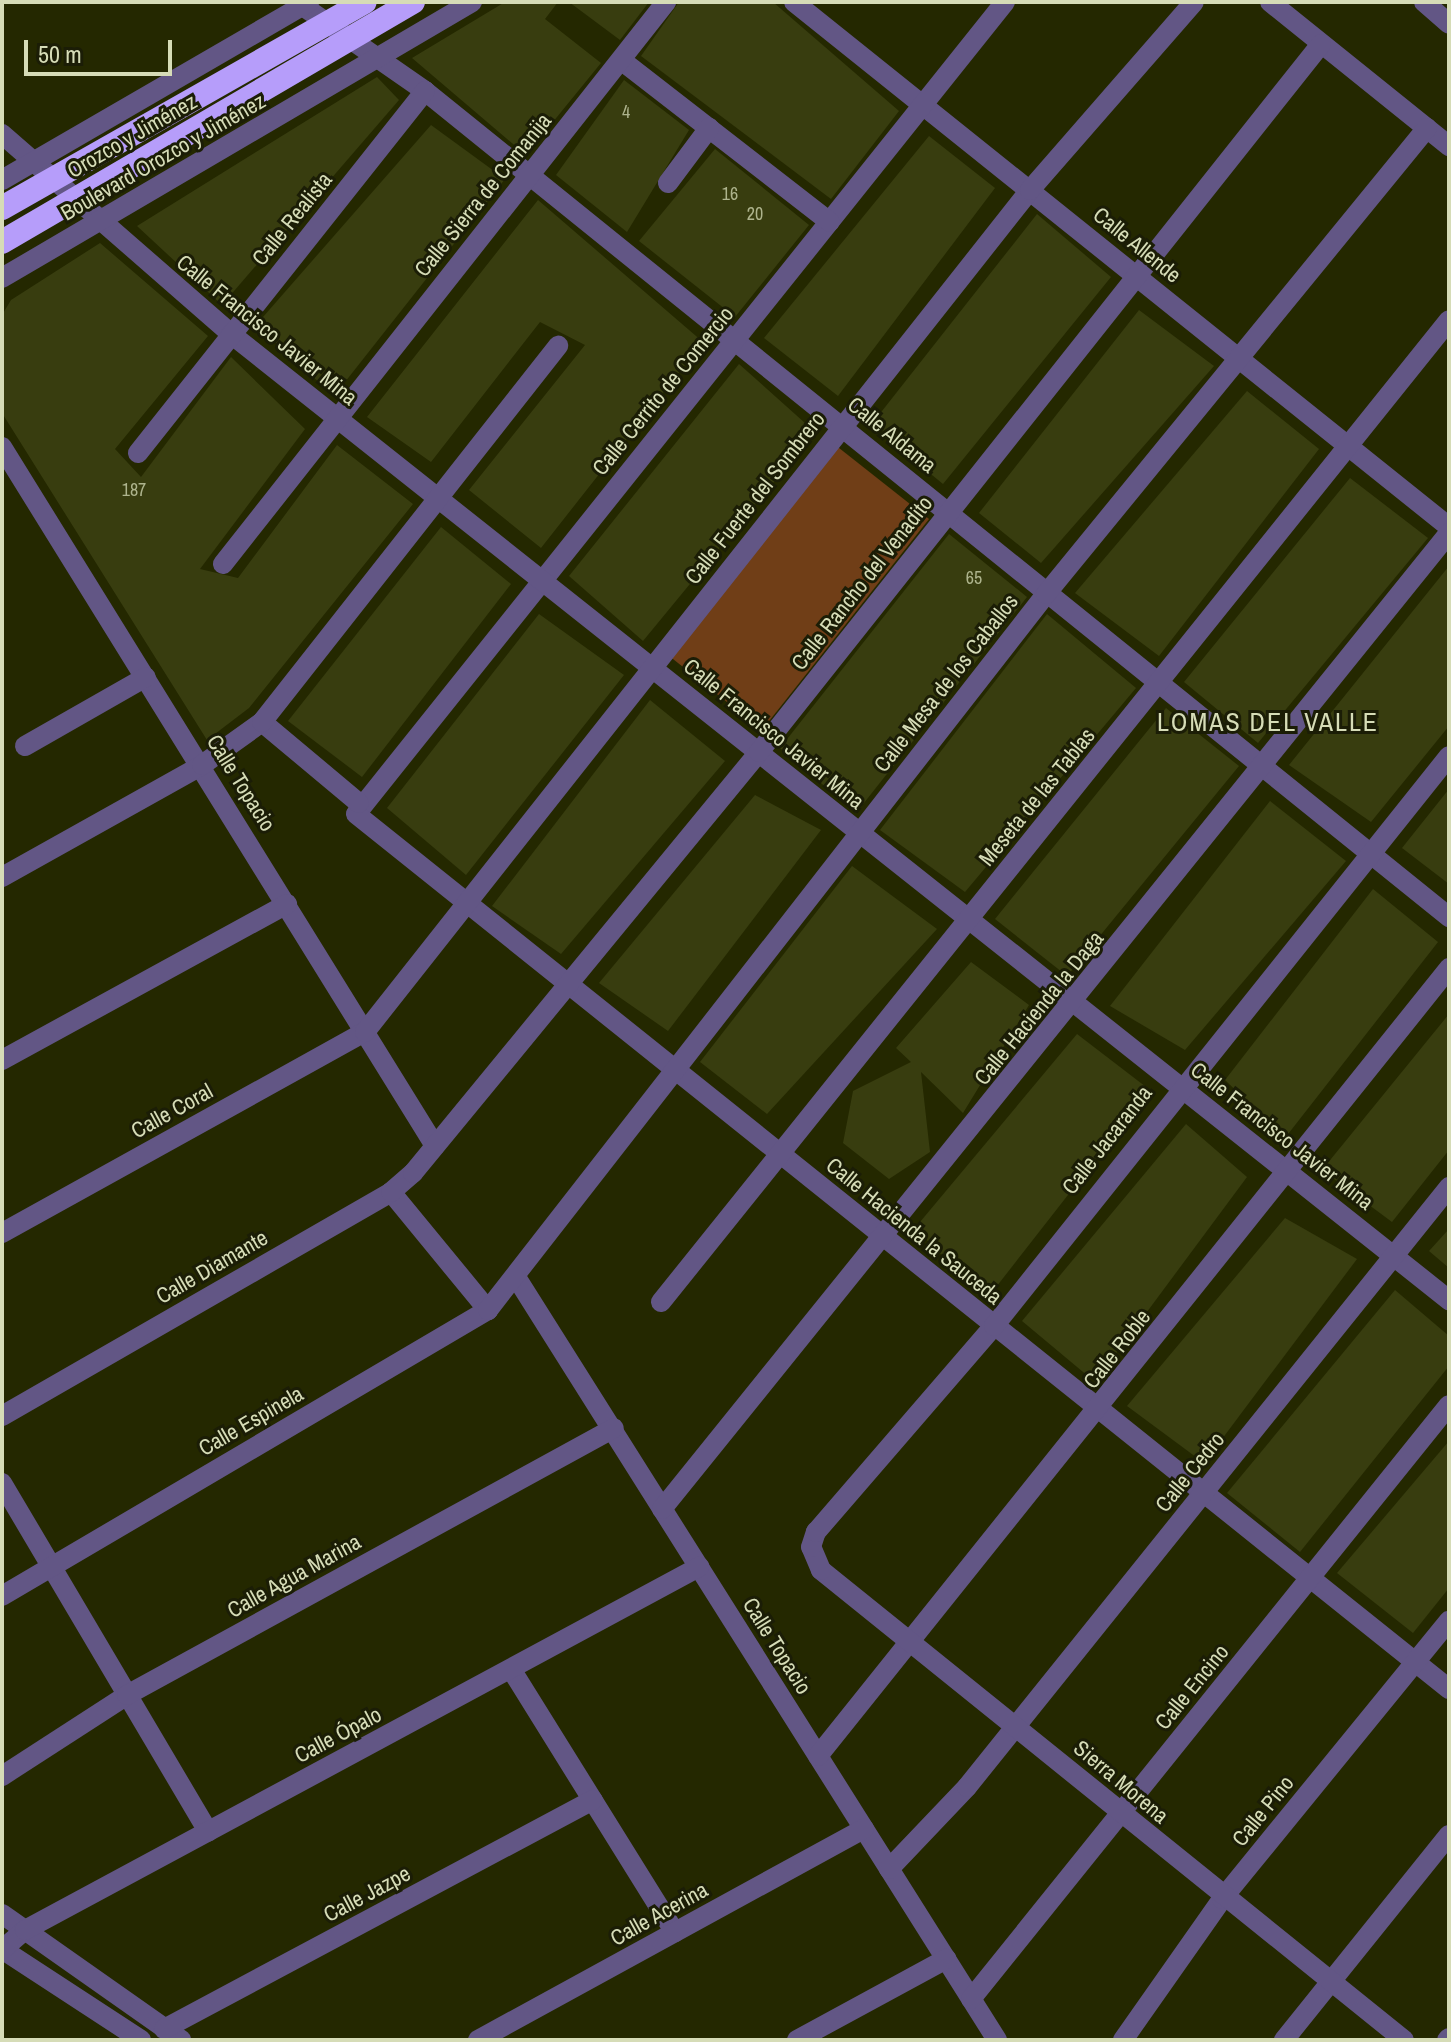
<!DOCTYPE html>
<html>
<head>
<meta charset="utf-8">
<style>
  body { margin:0 }
  #map { position:relative; width:1451px; height:2042px; overflow:hidden; background:#242800; font-family:"Archivo Narrow",sans-serif }
  div>[style] { position:absolute }
  .green>* { inset:0; background:#703e17 }
  .building>* { inset:0; background:#383d0f }
  .minor>* { height:20px; margin:-10px; padding:0 10px; transform-origin:10px; border-radius:10px; background:#625685 }
  .highway>* { height:24px; margin:-12px; padding:0 12px; transform-origin:12px; border-radius:12px; background:#b69dfa }
  span { translate:-50% -50%; white-space:nowrap; text-align:center; line-height:1.15; -webkit-text-stroke:6px #1b1d06; paint-order:stroke }
  .number-label { font-size:18px; color:#aeb48d }
  .number-label span { -webkit-text-stroke-width:0 }
  .street-label { font-size:22px; color:#d6dcb7 }
  .quarter-label { font-size:26px; color:#d6dcb7; letter-spacing:2px }
  .frame { position:absolute; inset:0; border:4px solid #d6dcb7; pointer-events:none }
  .scale { position:absolute; left:24px; top:40px; width:148px; height:36px; box-sizing:border-box; border:4px solid #d6dcb7; border-top:0; padding-left:10px; font-size:24px; line-height:28px; white-space:nowrap; color:#d6dcb7; -webkit-text-stroke:6px #1b1d06; paint-order:stroke }
</style>
</head>
<body>
<div id="map">
  <div class="green">
    <i style="clip-path:polygon(834px 444px,929px 519px,762px 730px,668px 655px)"></i>
  </div>
  <div class="building">
    <i style="clip-path:polygon(505px 2px,558px 2px,545px 19px,601px 63px,526px 155px,412px 58px)"></i>
    <i style="clip-path:polygon(569px 2px,649px 2px,620px 40px)"></i>
    <i style="clip-path:polygon(679px 2px,773px 2px,899px 111px,831px 199px,641px 56px)"></i>
    <i style="clip-path:polygon(377px 77px,399px 100px,222px 305px,137px 226px)"></i>
    <i style="clip-path:polygon(624px 80px,689px 130px,627px 232px,556px 175px)"></i>
    <i style="clip-path:polygon(431px 125px,505px 179px,334px 396px,256px 325px)"></i>
    <i style="clip-path:polygon(929px 136px,995px 188px,838px 396px,764px 338px)"></i>
    <i style="clip-path:polygon(715px 149px,809px 225px,735px 317px,639px 241px)"></i>
    <i style="clip-path:polygon(538px 200px,703px 342px,541px 548px,469px 490px,585px 345px,540px 322px,431px 462px,367px 417px)"></i>
    <i style="clip-path:polygon(1037px 214px,1111px 277px,943px 484px,871px 425px)"></i>
    <i style="clip-path:polygon(100px 243px,208px 336px,115px 449px,141px 477px,231px 357px,305px 429px,200px 569px,238px 578px,337px 445px,413px 504px,249px 708px,207px 740px,2px 413px,2px 315px,11px 300px)"></i>
    <i style="clip-path:polygon(1139px 310px,1214px 366px,1041px 563px,979px 513px)"></i>
    <i style="clip-path:polygon(739px 364px,815px 432px,643px 641px,569px 576px)"></i>
    <i style="clip-path:polygon(1247px 391px,1319px 449px,1159px 656px,1075px 593px)"></i>
    <i style="clip-path:polygon(1350px 478px,1428px 538px,1258px 743px,1184px 682px)"></i>
    <i style="clip-path:polygon(441px 527px,511px 584px,362px 777px,288px 721px)"></i>
    <i style="clip-path:polygon(949px 534px,1027px 597px,856px 813px,780px 748px)"></i>
    <i style="clip-path:polygon(1449px 566px,1449px 726px,1371px 822px,1289px 765px)"></i>
    <i style="clip-path:polygon(539px 614px,624px 675px,466px 875px,387px 808px)"></i>
    <i style="clip-path:polygon(1047px 614px,1136px 688px,965px 892px,880px 830px)"></i>
    <i style="clip-path:polygon(650px 700px,725px 761px,561px 954px,492px 906px)"></i>
    <i style="clip-path:polygon(1166px 708px,1239px 766px,1067px 976px,995px 919px)"></i>
    <i style="clip-path:polygon(1449px 789px,1449px 884px,1402px 848px)"></i>
    <i style="clip-path:polygon(755px 795px,821px 830px,668px 1031px,599px 983px)"></i>
    <i style="clip-path:polygon(1270px 801px,1346px 861px,1185px 1050px,1110px 1006px)"></i>
    <i style="clip-path:polygon(852px 866px,937px 929px,767px 1114px,700px 1062px)"></i>
    <i style="clip-path:polygon(1373px 889px,1438px 942px,1285px 1138px,1225px 1080px)"></i>
    <i style="clip-path:polygon(971px 962px,1029px 1005px,963px 1113px,921px 1072px,930px 1152px,889px 1179px,843px 1143px,853px 1091px,911px 1062px,896px 1048px)"></i>
    <i style="clip-path:polygon(1449px 1014px,1449px 1150px,1392px 1222px,1322px 1170px)"></i>
    <i style="clip-path:polygon(1077px 1034px,1150px 1090px,986px 1300px,915px 1228px)"></i>
    <i style="clip-path:polygon(1186px 1124px,1247px 1177px,1095px 1382px,1022px 1321px)"></i>
    <i style="clip-path:polygon(1285px 1218px,1357px 1259px,1204px 1463px,1127px 1406px)"></i>
    <i style="clip-path:polygon(1449px 1229px,1449px 1268px,1429px 1251px)"></i>
    <i style="clip-path:polygon(1395px 1290px,1449px 1336px,1449px 1366px,1300px 1552px,1227px 1493px)"></i>
    <i style="clip-path:polygon(1449px 1441px,1449px 1588px,1413px 1633px,1337px 1573px)"></i>
  </div>
  <div class="minor">
    <i style="left:297px;top:2px;width:156px;rotate:34.8deg"></i>
    <i style="left:425px;top:91px;width:1316px;rotate:38.89deg"></i>
    <i style="left:794px;top:2px;width:839px;rotate:38.71deg"></i>
    <i style="left:1005px;top:2px;width:1039px;rotate:128.63deg"></i>
    <i style="left:356px;top:814px;width:1400px;rotate:38.68deg"></i>
    <i style="left:1270px;top:2px;width:230px;rotate:38.8deg"></i>
    <i style="left:1424px;top:2px;width:33px;rotate:41deg"></i>
    <i style="left:621px;top:60px;width:264px;rotate:37.8deg"></i>
    <i style="left:2px;top:134px;width:304px;rotate:41.1deg"></i>
    <i style="left:231px;top:334px;width:1555px;rotate:38.42deg"></i>
    <i style="left:2px;top:180px;width:355px;rotate:-30.1deg"></i>
    <i style="left:668px;top:183px;width:69px;rotate:-53.3deg"></i>
    <i style="left:2px;top:278px;width:545px;rotate:-30.42deg"></i>
    <i style="left:2px;top:447px;width:822px;rotate:58.22deg"></i>
    <i style="left:138px;top:453px;width:462px;rotate:-51.6deg"></i>
    <i style="left:223px;top:564px;width:716px;rotate:-51.75deg"></i>
    <i style="left:262px;top:722px;width:126px;rotate:39.9deg"></i>
    <i style="left:25px;top:746px;width:139px;rotate:-29.7deg"></i>
    <i style="left:2px;top:877px;width:229px;rotate:-29.2deg"></i>
    <i style="left:202px;top:765px;width:74px;rotate:-35.6deg"></i>
    <i style="left:262px;top:722px;width:479px;rotate:-51.8deg"></i>
    <i style="left:2px;top:1060px;width:325px;rotate:-28.7deg"></i>
    <i style="left:391px;top:1192px;width:153px;rotate:50.6deg"></i>
    <i style="left:2px;top:1233px;width:415px;rotate:-29deg"></i>
    <i style="left:365px;top:1032px;width:1073px;rotate:-51.7deg"></i>
    <i style="left:1030px;top:190px;width:249px;rotate:-48.9deg"></i>
    <i style="left:516px;top:1277px;width:902px;rotate:57.77deg"></i>
    <i style="left:661px;top:1302px;width:1259px;rotate:-51.25deg"></i>
    <i style="left:2px;top:1416px;width:449px;rotate:-29.9deg"></i>
    <i style="left:391px;top:1192px;width:29px;rotate:-41deg"></i>
    <i style="left:413px;top:1173px;width:545px;rotate:-50.58deg"></i>
    <i style="left:759px;top:752px;width:904px;rotate:-51.56deg"></i>
    <i style="left:2px;top:1483px;width:405px;rotate:59.4deg"></i>
    <i style="left:662px;top:1509px;width:1254px;rotate:-51.12deg"></i>
    <i style="left:2px;top:1596px;width:564px;rotate:-30.48deg"></i>
    <i style="left:488px;top:1310px;width:908px;rotate:-52.07deg"></i>
    <i style="left:1046px;top:594px;width:602px;rotate:-50.73deg"></i>
    <i style="left:511px;top:1669px;width:310px;rotate:58.1deg"></i>
    <i style="left:818px;top:1756px;width:1010px;rotate:-51.31deg"></i>
    <i style="left:2px;top:1776px;width:149px;rotate:-32.9deg"></i>
    <i style="left:127px;top:1695px;width:555px;rotate:-28.73deg"></i>
    <i style="left:889px;top:1869px;width:113px;rotate:-46.4deg"></i>
    <i style="left:967px;top:1787px;width:770px;rotate:-51.22deg"></i>
    <i style="left:2px;top:1914px;width:219px;rotate:35.1deg"></i>
    <i style="left:2px;top:1949px;width:166px;rotate:33.2deg"></i>
    <i style="left:3px;top:1949px;width:29px;rotate:-41deg"></i>
    <i style="left:25px;top:1930px;width:766px;rotate:-28.31deg"></i>
    <i style="left:971px;top:1999px;width:762px;rotate:-51.18deg"></i>
    <i style="left:164px;top:2029px;width:486px;rotate:-28.1deg"></i>
    <i style="left:478px;top:2040px;width:440px;rotate:-28.7deg"></i>
    <i style="left:797px;top:2040px;width:170px;rotate:-28.5deg"></i>
    <i style="left:1123px;top:2040px;width:172px;rotate:-54.9deg"></i>
    <i style="left:1222px;top:1899px;width:359px;rotate:-50.8deg"></i>
    <i style="left:1284px;top:2040px;width:263px;rotate:-51.2deg"></i>
    <i style="left:1404px;top:2040px;width:749px;rotate:-141.13deg"></i>
    <i style="left:821px;top:1570px;width:25px;rotate:-113deg"></i>
    <i style="left:811px;top:1547px;width:16px;rotate:-72deg"></i>
    <i style="left:816px;top:1532px;width:272px;rotate:-49.2deg"></i>
    <i style="left:994px;top:1326px;width:729px;rotate:-51.4deg"></i>
    <i style="left:1447px;top:2040px;width:3px;rotate:-45deg"></i>
  </div>
  <div class="highway">
    <i style="left:2px;top:208px;width:417px;rotate:-29.6deg"></i>
    <i style="left:2px;top:242px;width:476px;rotate:-30.3deg"></i>
  </div>
  <div class="number-label">
    <span style="left:626px;top:112px">4</span>
    <span style="left:730px;top:194px">16</span>
    <span style="left:755px;top:214px">20</span>
    <span style="left:134px;top:490px">187</span>
    <span style="left:974px;top:578px">65</span>
  </div>
  <div class="street-label">
    <span style="left:132px;top:136px;rotate:-30deg">Orozco y Jiménez</span>
    <span style="left:163px;top:157px;rotate:-30deg">Boulevard Orozco y Jiménez</span>
    <span style="left:483px;top:195px;rotate:-51deg">Calle Sierra de Comanija</span>
    <span style="left:292px;top:219px;rotate:-51deg">Calle Realista</span>
    <span style="left:1137px;top:245px;rotate:39deg">Calle Allende</span>
    <span style="left:267px;top:330px;rotate:39deg">Calle Francisco Javier Mina</span>
    <span style="left:663px;top:391px;rotate:-51deg">Calle Cerrito de Comercio</span>
    <span style="left:892px;top:435px;rotate:39deg">Calle Aldama</span>
    <span style="left:755px;top:498px;rotate:-52deg">Calle Fuerte del Sombrero</span>
    <span style="left:862px;top:583px;rotate:-52deg">Calle Rancho del Venadito</span>
    <span style="left:946px;top:683px;rotate:-52deg">Calle Mesa de los Caballos</span>
    <span style="left:774px;top:734px;rotate:39deg">Calle Francisco Javier Mina</span>
    <span style="left:241px;top:783px;rotate:58deg">Calle Topacio</span>
    <span style="left:1037px;top:797px;rotate:-51deg">Meseta de las Tablas</span>
    <span style="left:1039px;top:1008px;rotate:-51deg">Calle Hacienda la Daga</span>
    <span style="left:172px;top:1111px;rotate:-29deg">Calle Coral</span>
    <span style="left:1282px;top:1136px;rotate:38deg">Calle Francisco Javier Mina</span>
    <span style="left:1107px;top:1140px;rotate:-52deg">Calle Jacaranda</span>
    <span style="left:914px;top:1231px;rotate:39deg">Calle Hacienda la Sauceda</span>
    <span style="left:212px;top:1267px;rotate:-30deg">Calle Diamante</span>
    <span style="left:1117px;top:1349px;rotate:-52deg">Calle Roble</span>
    <span style="left:251px;top:1421px;rotate:-30deg">Calle Espinela</span>
    <span style="left:1190px;top:1472px;rotate:-51deg">Calle Cedro</span>
    <span style="left:294px;top:1576px;rotate:-29deg">Calle Agua Marina</span>
    <span style="left:777px;top:1646px;rotate:58deg">Calle Topacio</span>
    <span style="left:1192px;top:1687px;rotate:-51deg">Calle Encino</span>
    <span style="left:338px;top:1735px;rotate:-28deg">Calle Ópalo</span>
    <span style="left:1121px;top:1782px;rotate:40deg">Sierra Morena</span>
    <span style="left:1263px;top:1811px;rotate:-51deg">Calle Pino</span>
    <span style="left:367px;top:1894px;rotate:-28deg">Calle Jazpe</span>
    <span style="left:659px;top:1914px;rotate:-29deg">Calle Acerina</span>
  </div>
  <div class="quarter-label">
    <span style="left:1268px;top:722px">LOMAS DEL VALLE</span>
  </div>
  <div class="frame"></div>
  <div class="scale">50 m</div>
</div>
</body>
</html>
